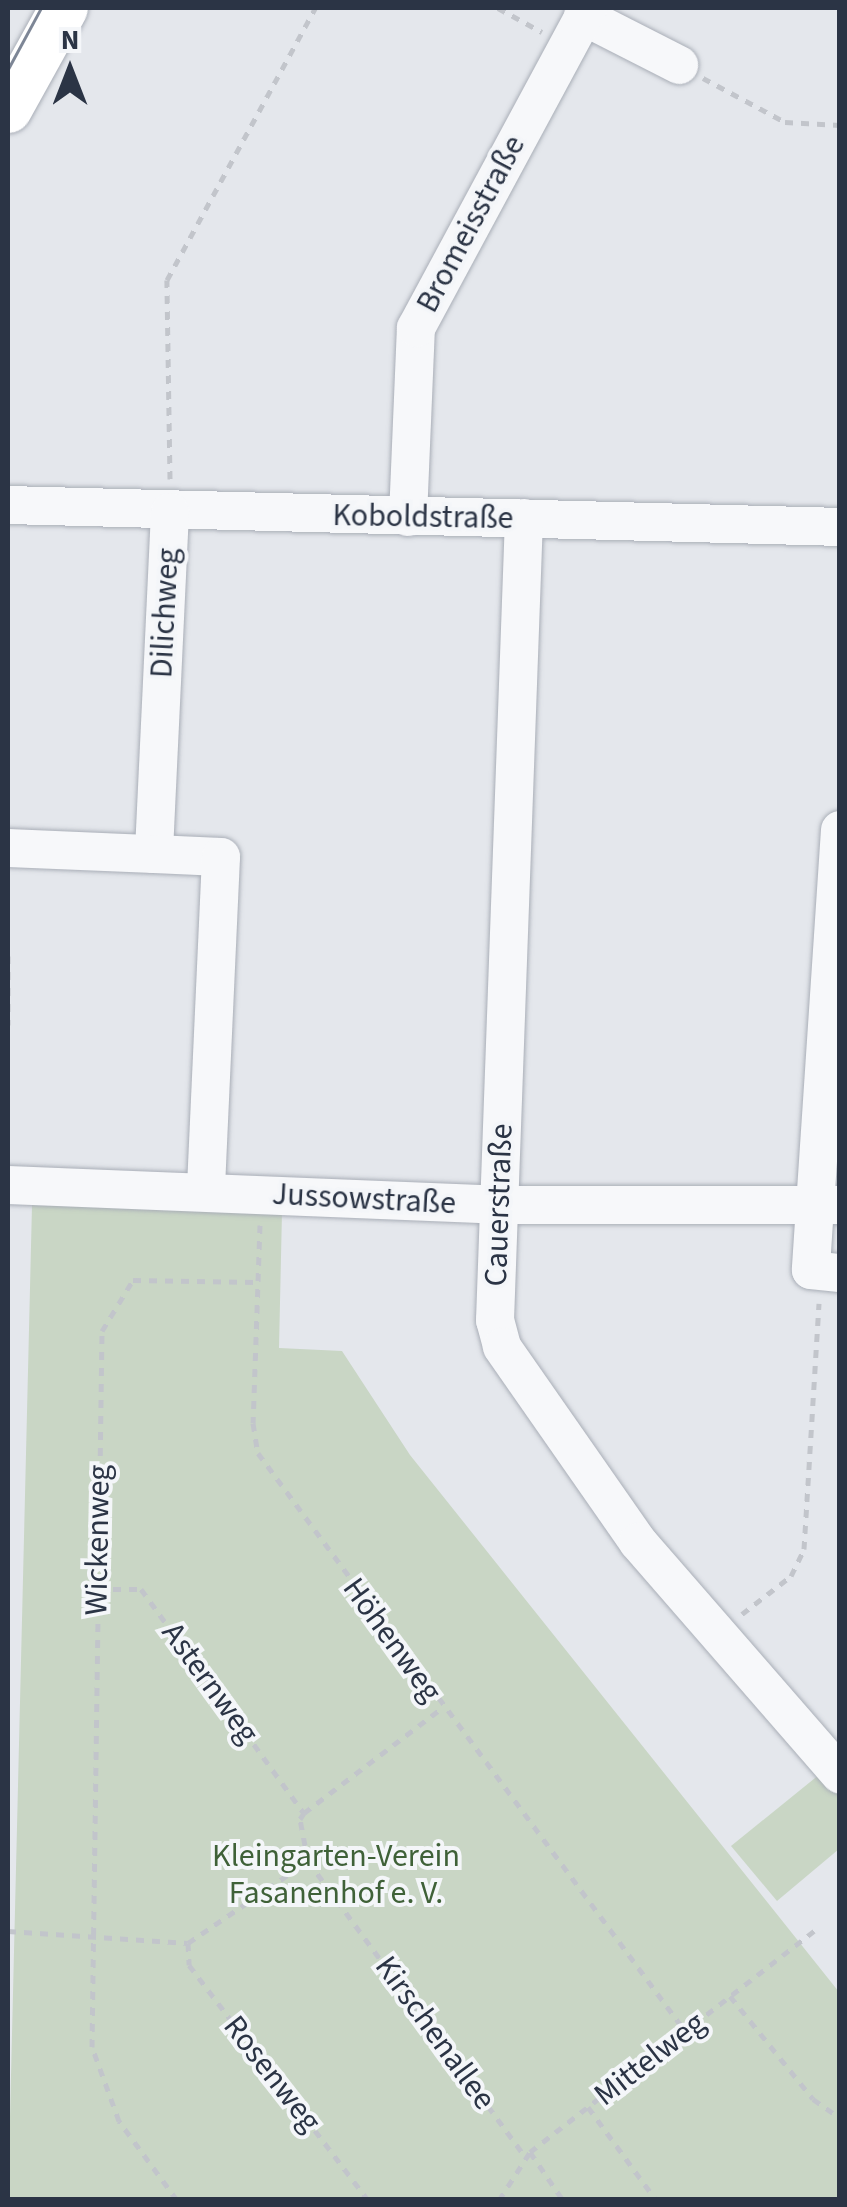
<!DOCTYPE html>
<html>
<head>
<meta charset="utf-8">
<style>
  body { margin:0 }
  #map { position:relative; width:847px; height:2207px; overflow:hidden; background:#e4e7ec; font-family:"Source Sans 3",sans-serif }
  div>[style] { position:absolute }
  .green>* { inset:0; background:#c9d6c5 }
  .path>* { height:5px; margin-top:-2.5px; transform-origin:0; background:repeating-linear-gradient(90deg,#c2c5cb 0 8px,transparent 0 16px) }
  .roads { filter:drop-shadow(0 0 2px #a9aeb7) drop-shadow(0 0 2px #a9aeb7) }
  .minor>* { height:38px; margin:-19px; padding:0 19px; transform-origin:19px; border-radius:19px; background:#f7f8fa }
  .major>* { height:48px; margin:-24px; padding:0 24px; transform-origin:24px; border-radius:24px; background:#fff }
  .tram>* { height:2.5px; margin:-1.25px; padding:0 1.25px; transform-origin:1.25px; border-radius:1.25px; background:#7d8696 }
  span { translate:-50% -50%; white-space:nowrap; text-align:center; line-height:1.15; -webkit-text-stroke:8px #f4f6f9; paint-order:stroke }
  .street-label { font-size:32px; color:#2b3445 }
  .park-label { font-size:32px; color:#3f6138 }
  .frame { position:absolute; inset:0; border:10px solid #2b3445; pointer-events:none }
  .north { position:absolute; left:20px; top:20px; width:100px; height:100px; -webkit-text-stroke:8px #f4f6f9; paint-order:stroke; rotate:0deg; font-size:28px; font-weight:700; line-height:40px; text-align:center; color:#2b3445 }
  .north::after { content:''; display:block; margin:auto; width:35px; height:45px; background:#2b3445; clip-path:polygon(50% 0,100% 100%,50% 72%,0 100%) }
</style>
</head>
<body>
<div id="map">
  <div class="green">
    <i style="clip-path:polygon(32px 1205px,282px 1212px,279px 1348px,342px 1351px,410px 1455px,839px 1992px,839px 2199px,8px 2200px)"></i>
    <i style="clip-path:polygon(820px 1774px,839px 1795px,839px 1849px,777px 1901px,731px 1846px)"></i>
  </div>
  <div class="path">
    <i style="left:498px;top:8px;width:50px;rotate:28.6deg"></i>
    <i style="left:703px;top:78px;width:93px;rotate:28.2deg"></i>
    <i style="left:785px;top:122px;width:55px;rotate:3.1deg"></i>
    <i style="left:170px;top:479px;width:199px;rotate:-90.9deg"></i>
    <i style="left:167px;top:280px;width:310px;rotate:-61.4deg"></i>
    <i style="left:8px;top:956px;width:69px;rotate:90deg"></i>
    <i style="left:260px;top:1225px;width:198px;rotate:92deg"></i>
    <i style="left:253px;top:1423px;width:30px;rotate:81deg"></i>
    <i style="left:258px;top:1453px;width:719px;rotate:53.54deg"></i>
    <i style="left:97px;top:1589px;width:44px"></i>
    <i style="left:141px;top:1589px;width:277px;rotate:54deg"></i>
    <i style="left:742px;top:1614px;width:62px;rotate:-37.8deg"></i>
    <i style="left:791px;top:1576px;width:30px;rotate:-64deg"></i>
    <i style="left:804px;top:1549px;width:246px;rotate:-86.5deg"></i>
    <i style="left:308px;top:1861px;width:366px;rotate:53.7deg"></i>
    <i style="left:8px;top:1931px;width:180px;rotate:3.8deg"></i>
    <i style="left:188px;top:1943px;width:145px;rotate:-34.3deg"></i>
    <i style="left:308px;top:1861px;width:43px;rotate:-100.8deg"></i>
    <i style="left:300px;top:1819px;width:7px;rotate:-56deg"></i>
    <i style="left:304px;top:1813px;width:173px;rotate:-37.3deg"></i>
    <i style="left:188px;top:1943px;width:22px;rotate:87deg"></i>
    <i style="left:189px;top:1965px;width:295px;rotate:52.7deg"></i>
    <i style="left:730px;top:1996px;width:132px;rotate:51.1deg"></i>
    <i style="left:813px;top:2099px;width:33px;rotate:35deg"></i>
    <i style="left:588px;top:2107px;width:115px;rotate:53.8deg"></i>
    <i style="left:530px;top:2152px;width:58px;rotate:55.5deg"></i>
    <i style="left:177px;top:2200px;width:98px;rotate:-126.3deg"></i>
    <i style="left:119px;top:2121px;width:79px;rotate:-110deg"></i>
    <i style="left:92px;top:2047px;width:716px;rotate:-89.2deg"></i>
    <i style="left:102px;top:1331px;width:60px;rotate:-58.7deg"></i>
    <i style="left:133px;top:1280px;width:125px;rotate:0.9deg"></i>
    <i style="left:499px;top:2200px;width:57px;rotate:-57.1deg"></i>
    <i style="left:530px;top:2152px;width:360px;rotate:-37.9deg"></i>
  </div>
  <div class="roads">
    <div class="minor">
      <i style="left:583px;top:16px;width:108px;rotate:27deg"></i>
      <i style="left:8px;top:505px;width:832px;rotate:1.51deg"></i>
      <i style="left:170px;top:512px;width:342px;rotate:92.7deg"></i>
      <i style="left:154px;top:854px;width:67px;rotate:2.6deg"></i>
      <i style="left:221px;top:857px;width:335px;rotate:92.6deg"></i>
      <i style="left:408px;top:517px;width:189px;rotate:-87.6deg"></i>
      <i style="left:416px;top:328px;width:363px;rotate:-61.7deg"></i>
      <i style="left:524px;top:518px;width:803px;rotate:92.07deg"></i>
      <i style="left:495px;top:1320px;width:28px;rotate:75deg"></i>
      <i style="left:502px;top:1347px;width:238px;rotate:55.1deg"></i>
      <i style="left:638px;top:1542px;width:308px;rotate:49deg"></i>
      <i style="left:840px;top:830px;width:441px;rotate:93.8deg"></i>
      <i style="left:811px;top:1270px;width:29px;rotate:6deg"></i>
      <i style="left:8px;top:848px;width:146px;rotate:2.4deg"></i>
      <i style="left:8px;top:1185px;width:491px;rotate:2.3deg"></i>
      <i style="left:499px;top:1205px;width:341px"></i>
    </div>
    <div class="major">
      <i style="left:8px;top:109px;width:115px;rotate:-61deg"></i>
    </div>
  </div>
  <div class="tram">
    <i style="left:8px;top:69px;width:69px;rotate:-61.6deg"></i>
  </div>
  <div class="street-label">
    <span style="left:471px;top:224px;rotate:-62deg">Bromeisstraße</span>
    <span style="left:423px;top:517px;rotate:1deg">Koboldstraße</span>
    <span style="left:165px;top:613px;rotate:-87deg">Dilichweg</span>
    <span style="left:364px;top:1199px;rotate:3deg">Jussowstraße</span>
    <span style="left:499px;top:1205px;rotate:-88deg">Cauerstraße</span>
    <span style="left:98px;top:1540px;rotate:-89deg">Wickenweg</span>
    <span style="left:392px;top:1640px;rotate:54deg">Höhenweg</span>
    <span style="left:210px;top:1683px;rotate:54deg">Asternweg</span>
    <span style="left:435px;top:2033px;rotate:54deg">Kirschenallee</span>
    <span style="left:650px;top:2059px;rotate:-38deg">Mittelweg</span>
    <span style="left:272px;top:2074px;rotate:52deg">Rosenweg</span>
  </div>
  <div class="park-label">
    <span style="left:336px;top:1875px">Kleingarten-Verein<br>Fasanenhof e. V.</span>
  </div>
  <div class="frame"></div>
  <div class="north">N</div>
</div>
</body>
</html>
